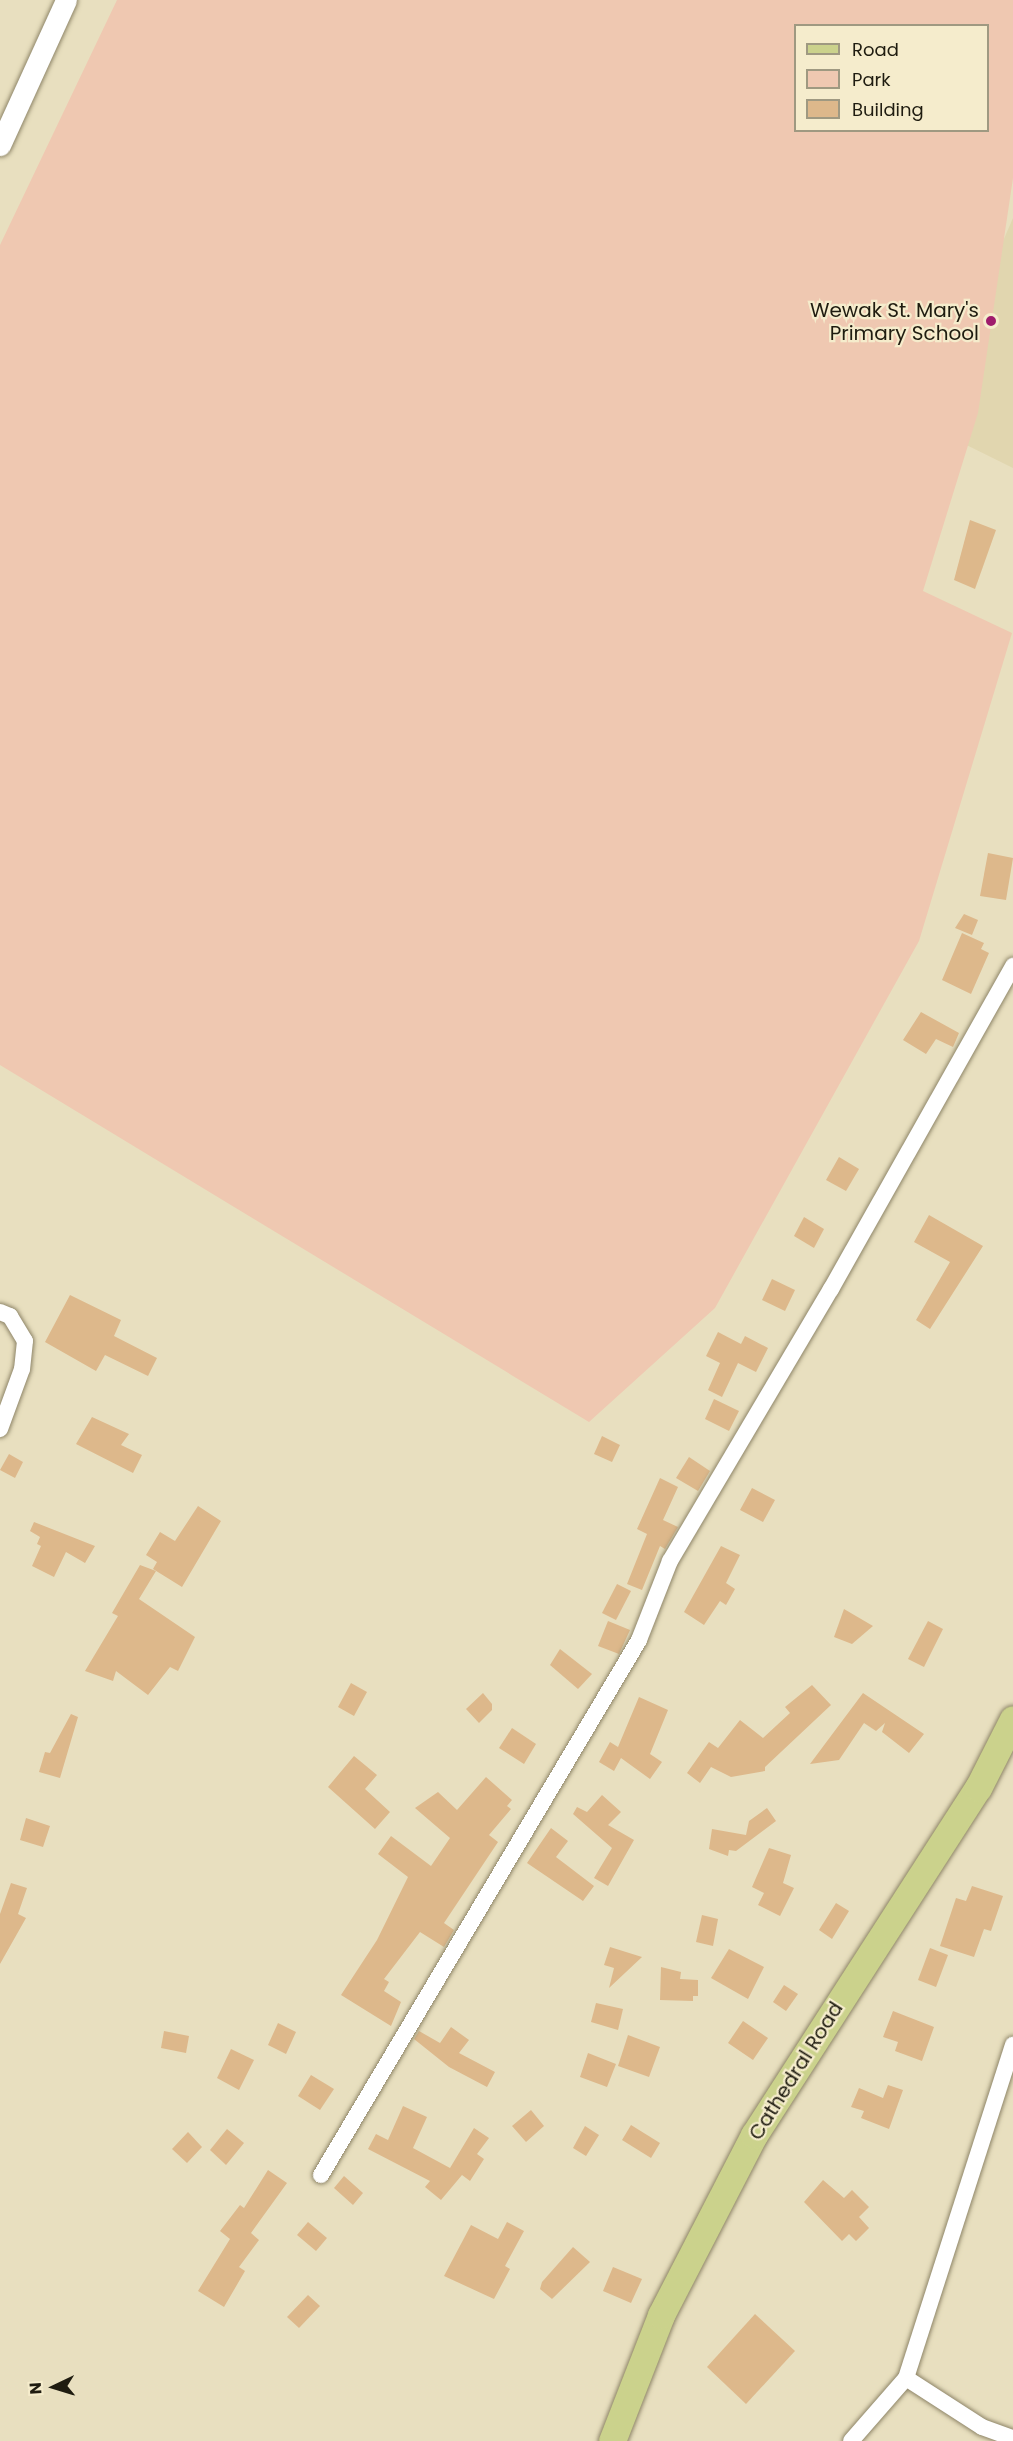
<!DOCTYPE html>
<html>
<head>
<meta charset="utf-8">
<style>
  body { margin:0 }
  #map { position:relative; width:1013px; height:2441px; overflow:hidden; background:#e8dfbf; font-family:Poppins,sans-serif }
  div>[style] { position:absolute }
  .built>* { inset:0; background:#e1d6af }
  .green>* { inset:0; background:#efc8b1 }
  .building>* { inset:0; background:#ddb88b }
  .roads { filter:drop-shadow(0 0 2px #8e8568) drop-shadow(0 0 2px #8e8568) }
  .minor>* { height:16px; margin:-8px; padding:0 8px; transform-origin:8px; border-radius:8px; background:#fff }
  .tertiary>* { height:21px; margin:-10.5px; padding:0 10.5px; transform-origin:10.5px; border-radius:10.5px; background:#fff }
  .primary>* { height:27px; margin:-13.5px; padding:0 13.5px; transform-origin:13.5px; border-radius:13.5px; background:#cbd28c }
  .dots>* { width:16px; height:16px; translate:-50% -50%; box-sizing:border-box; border:3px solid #f5eccc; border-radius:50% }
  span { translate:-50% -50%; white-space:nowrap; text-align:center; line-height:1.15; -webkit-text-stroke:4.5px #f5eccc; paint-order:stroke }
  .poi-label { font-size:20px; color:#1f1c10 }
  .right { translate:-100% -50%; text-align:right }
  .street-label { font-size:20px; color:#1f1c10 }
  .legend { position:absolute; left:794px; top:24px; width:195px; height:108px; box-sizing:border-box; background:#f5eccc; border:2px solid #9f9981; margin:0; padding:8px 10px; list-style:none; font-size:18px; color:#1f1c10 }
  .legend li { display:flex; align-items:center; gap:12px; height:30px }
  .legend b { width:30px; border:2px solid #9f9981 }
  .north { position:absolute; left:24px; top:2357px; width:60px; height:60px; -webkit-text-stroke:4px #f5eccc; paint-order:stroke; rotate:266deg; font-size:16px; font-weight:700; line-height:24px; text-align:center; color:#1f1c10 }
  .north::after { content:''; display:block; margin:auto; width:21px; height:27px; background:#1f1c10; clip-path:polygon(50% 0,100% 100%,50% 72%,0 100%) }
</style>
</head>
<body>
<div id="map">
  <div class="built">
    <i style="clip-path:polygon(1013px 218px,1013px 468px,924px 424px)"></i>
  </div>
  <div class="green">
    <i style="clip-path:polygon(evenodd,117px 0,1013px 0,1013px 178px,978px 413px,923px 591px,1012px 633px,919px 941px,715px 1308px,589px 1422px,0 1065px,0 245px,117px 0,796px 26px,988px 26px,988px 130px,796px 130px,796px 26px)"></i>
  </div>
  <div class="building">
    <i style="clip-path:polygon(970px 520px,996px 530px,975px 589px,954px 580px)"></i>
    <i style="clip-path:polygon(988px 853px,1013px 858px,1006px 900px,980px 896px)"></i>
    <i style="clip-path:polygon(964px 914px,978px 920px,972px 935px,955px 928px)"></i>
    <i style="clip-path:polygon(962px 933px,984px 943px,981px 949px,989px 953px,971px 994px,942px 980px)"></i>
    <i style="clip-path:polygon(921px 1012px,959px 1033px,953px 1047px,936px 1039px,926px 1054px,903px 1040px)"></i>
    <i style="clip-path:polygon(839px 1157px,859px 1169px,846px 1191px,826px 1180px)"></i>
    <i style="clip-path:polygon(929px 1215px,983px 1246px,930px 1329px,916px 1320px,950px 1262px,914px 1242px)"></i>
    <i style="clip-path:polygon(804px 1217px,824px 1229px,814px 1248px,794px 1236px)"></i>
    <i style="clip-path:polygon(772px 1279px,795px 1290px,785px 1311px,762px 1300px)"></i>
    <i style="clip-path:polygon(70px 1295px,121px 1320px,114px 1336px,157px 1358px,148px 1376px,105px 1355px,96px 1371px,45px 1342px)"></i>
    <i style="clip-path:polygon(718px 1332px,741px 1344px,745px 1336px,768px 1348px,756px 1372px,738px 1363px,722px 1397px,708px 1390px,720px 1363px,706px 1356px)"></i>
    <i style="clip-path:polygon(714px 1399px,739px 1411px,729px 1431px,705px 1419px)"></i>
    <i style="clip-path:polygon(92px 1417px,129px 1434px,121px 1445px,142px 1455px,133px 1473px,76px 1444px)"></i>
    <i style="clip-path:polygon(602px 1436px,620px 1445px,612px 1462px,594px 1454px)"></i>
    <i style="clip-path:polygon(9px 1454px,23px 1462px,15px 1478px,0 1470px)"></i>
    <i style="clip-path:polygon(689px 1457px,710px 1471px,698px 1491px,676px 1478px)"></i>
    <i style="clip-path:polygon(660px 1478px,678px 1487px,663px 1520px,678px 1527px,665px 1549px,660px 1546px,642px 1590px,627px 1584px,647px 1534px,637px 1529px)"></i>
    <i style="clip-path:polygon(752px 1488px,775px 1500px,763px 1522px,740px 1510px)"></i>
    <i style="clip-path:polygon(198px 1506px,221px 1521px,182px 1587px,153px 1569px,157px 1562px,146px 1555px,160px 1532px,175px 1541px)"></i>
    <i style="clip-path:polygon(34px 1522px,95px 1546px,85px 1563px,66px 1552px,54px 1577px,32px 1566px,41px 1546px,37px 1544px,40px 1537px,30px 1531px)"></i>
    <i style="clip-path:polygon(721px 1546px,740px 1555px,726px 1583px,735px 1589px,726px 1605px,720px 1601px,704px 1625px,684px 1612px)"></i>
    <i style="clip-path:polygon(140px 1565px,156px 1571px,139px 1599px,195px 1637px,178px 1671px,170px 1667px,148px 1695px,116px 1671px,113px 1681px,85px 1671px,118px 1616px,112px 1613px)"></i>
    <i style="clip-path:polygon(617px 1584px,631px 1591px,616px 1620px,602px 1613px)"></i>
    <i style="clip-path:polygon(844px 1609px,873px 1626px,852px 1644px,834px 1637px)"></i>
    <i style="clip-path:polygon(608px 1621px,630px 1630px,619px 1654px,598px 1646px)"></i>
    <i style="clip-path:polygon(928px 1621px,943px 1629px,924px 1667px,908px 1659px)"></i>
    <i style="clip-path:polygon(560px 1649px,592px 1674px,578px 1689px,550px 1665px)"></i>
    <i style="clip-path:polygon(351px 1683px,367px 1692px,354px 1716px,338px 1707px)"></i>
    <i style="clip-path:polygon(812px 1685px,831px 1705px,765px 1767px,765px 1771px,731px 1777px,711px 1767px,700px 1783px,687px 1773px,709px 1742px,718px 1748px,740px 1720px,763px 1738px,790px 1713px,785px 1707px)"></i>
    <i style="clip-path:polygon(483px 1693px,492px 1704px,492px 1710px,479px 1723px,466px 1709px)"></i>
    <i style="clip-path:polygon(863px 1693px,924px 1734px,909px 1753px,882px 1732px,885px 1723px,876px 1731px,864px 1723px,839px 1760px,810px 1764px)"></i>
    <i style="clip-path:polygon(639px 1697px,668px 1710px,650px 1754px,662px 1762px,650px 1779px,621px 1758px,614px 1771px,599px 1762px,610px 1742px,618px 1747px)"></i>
    <i style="clip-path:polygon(71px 1714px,78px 1717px,60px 1778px,39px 1772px,45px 1752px,50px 1753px)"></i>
    <i style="clip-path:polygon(512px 1728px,536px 1744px,524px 1764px,499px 1748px)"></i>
    <i style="clip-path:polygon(354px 1756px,377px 1775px,365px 1789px,390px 1812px,375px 1829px,328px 1787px)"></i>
    <i style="clip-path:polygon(486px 1777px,512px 1800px,507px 1806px,511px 1809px,489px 1835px,498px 1842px,444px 1923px,454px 1930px,444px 1947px,420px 1932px,384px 1979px,389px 1982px,384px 1991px,401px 2002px,391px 2026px,341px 1995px,377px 1940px,408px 1877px,378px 1854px,391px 1836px,431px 1866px,450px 1838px,415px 1808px,438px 1792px,457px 1810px)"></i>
    <i style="clip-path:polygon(602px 1795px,621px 1812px,608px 1825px,634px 1840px,608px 1886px,594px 1878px,612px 1848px,573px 1814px,577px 1807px,587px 1812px)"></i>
    <i style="clip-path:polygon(767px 1808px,776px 1821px,736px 1851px,729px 1850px,728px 1856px,709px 1849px,712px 1829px,746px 1835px,749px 1821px)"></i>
    <i style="clip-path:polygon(26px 1818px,50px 1826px,43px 1847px,20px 1840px)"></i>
    <i style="clip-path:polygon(551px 1828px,568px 1841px,556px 1857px,594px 1886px,583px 1901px,527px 1863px)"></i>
    <i style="clip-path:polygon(769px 1848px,791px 1855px,783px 1883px,794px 1888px,780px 1916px,758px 1905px,764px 1893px,752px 1887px)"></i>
    <i style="clip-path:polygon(11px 1883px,27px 1888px,18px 1914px,26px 1918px,0 1964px,0 1914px)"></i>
    <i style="clip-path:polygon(972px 1886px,1003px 1896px,991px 1931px,984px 1929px,974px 1957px,940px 1946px,956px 1898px,966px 1901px)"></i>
    <i style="clip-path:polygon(836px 1903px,849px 1911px,832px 1939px,819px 1930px)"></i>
    <i style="clip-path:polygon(702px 1915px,718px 1919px,713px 1946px,696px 1942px)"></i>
    <i style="clip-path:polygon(610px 1947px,642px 1957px,609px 1988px,614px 1968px,604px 1965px)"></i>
    <i style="clip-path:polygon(930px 1948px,948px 1955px,936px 1987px,918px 1980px)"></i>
    <i style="clip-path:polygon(729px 1949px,764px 1967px,748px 1999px,711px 1978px)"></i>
    <i style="clip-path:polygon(661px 1967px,681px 1972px,680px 1979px,698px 1980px,698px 1996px,693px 1996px,693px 2001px,660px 2000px)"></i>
    <i style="clip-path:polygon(784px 1985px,798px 1994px,786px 2011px,773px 2002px)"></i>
    <i style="clip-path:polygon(596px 2003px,623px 2009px,618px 2030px,591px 2022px)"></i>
    <i style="clip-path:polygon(893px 2011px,934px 2027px,922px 2061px,895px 2051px,898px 2042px,883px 2037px)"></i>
    <i style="clip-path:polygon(743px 2021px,768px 2038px,753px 2060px,728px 2043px)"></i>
    <i style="clip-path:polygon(278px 2023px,296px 2032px,286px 2054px,268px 2045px)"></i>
    <i style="clip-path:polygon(451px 2027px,469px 2040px,459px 2053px,495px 2072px,487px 2087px,449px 2067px,414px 2039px,419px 2031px,440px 2043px)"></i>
    <i style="clip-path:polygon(164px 2031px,189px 2036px,186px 2053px,161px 2048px)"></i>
    <i style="clip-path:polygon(628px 2035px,660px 2047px,649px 2077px,618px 2066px)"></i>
    <i style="clip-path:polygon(231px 2049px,254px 2060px,239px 2090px,217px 2078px)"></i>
    <i style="clip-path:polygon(588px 2053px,616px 2064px,607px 2087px,580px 2077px)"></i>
    <i style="clip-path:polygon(311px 2075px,334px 2089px,320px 2110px,298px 2096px)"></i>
    <i style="clip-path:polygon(888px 2085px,903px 2090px,889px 2129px,861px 2118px,864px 2111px,851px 2107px,859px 2088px,883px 2098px)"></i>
    <i style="clip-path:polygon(403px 2106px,427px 2117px,413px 2148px,450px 2168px,474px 2128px,489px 2138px,477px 2154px,484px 2159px,470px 2181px,462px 2175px,441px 2200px,425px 2187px,430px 2181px,368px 2149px,376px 2134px,388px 2140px)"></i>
    <i style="clip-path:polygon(531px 2110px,544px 2126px,526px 2142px,512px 2126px)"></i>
    <i style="clip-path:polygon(631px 2125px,660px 2143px,651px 2158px,622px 2140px)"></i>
    <i style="clip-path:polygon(585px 2126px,599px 2135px,586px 2156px,573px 2148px)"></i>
    <i style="clip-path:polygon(227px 2129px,244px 2143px,226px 2165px,210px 2150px)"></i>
    <i style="clip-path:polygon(188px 2132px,202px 2147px,187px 2163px,172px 2149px)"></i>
    <i style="clip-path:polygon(268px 2170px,287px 2183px,251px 2233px,259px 2240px,239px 2267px,245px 2271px,224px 2307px,198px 2291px,230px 2239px,220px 2231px,240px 2205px,244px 2208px)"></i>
    <i style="clip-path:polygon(344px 2176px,363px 2193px,353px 2205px,334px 2188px)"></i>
    <i style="clip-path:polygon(823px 2180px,844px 2198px,852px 2190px,869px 2207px,859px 2217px,869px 2228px,856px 2241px,849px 2234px,842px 2241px,804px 2202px)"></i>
    <i style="clip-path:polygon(308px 2222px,327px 2238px,316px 2251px,297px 2235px)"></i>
    <i style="clip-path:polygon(507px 2222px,524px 2231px,505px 2266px,510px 2269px,494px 2299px,444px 2276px,471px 2225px,498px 2239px)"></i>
    <i style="clip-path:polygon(573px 2247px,590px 2262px,552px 2299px,540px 2289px,542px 2282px)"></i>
    <i style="clip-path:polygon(613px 2267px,642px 2279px,631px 2303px,603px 2291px)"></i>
    <i style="clip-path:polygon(308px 2295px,320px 2306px,299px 2328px,287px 2317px)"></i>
    <i style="clip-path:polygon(755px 2314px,795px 2351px,746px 2404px,707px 2367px)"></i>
  </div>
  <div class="roads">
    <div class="minor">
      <i style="left:0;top:1312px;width:11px;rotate:22deg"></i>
      <i style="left:10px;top:1316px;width:29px;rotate:59deg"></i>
      <i style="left:25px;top:1341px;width:28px;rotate:96deg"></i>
      <i style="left:22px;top:1369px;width:64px;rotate:110.1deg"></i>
      <i style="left:321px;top:2175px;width:622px;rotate:-59.27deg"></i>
      <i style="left:639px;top:1640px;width:85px;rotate:-68.6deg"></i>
      <i style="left:670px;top:1561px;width:316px;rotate:-59.4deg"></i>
      <i style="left:831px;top:1289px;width:371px;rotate:-60.6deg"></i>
      <i style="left:906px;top:2378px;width:90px;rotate:32.8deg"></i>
      <i style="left:982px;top:2427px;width:33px;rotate:20deg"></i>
      <i style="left:851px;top:2441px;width:84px;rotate:-48.9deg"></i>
      <i style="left:906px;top:2378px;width:350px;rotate:-72.2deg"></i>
    </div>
    <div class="tertiary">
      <i style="left:0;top:145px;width:159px;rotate:-65.5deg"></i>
    </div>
    <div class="primary">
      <i style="left:612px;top:2441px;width:135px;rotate:-68.7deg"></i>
      <i style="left:661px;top:2315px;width:203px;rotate:-62.7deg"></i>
      <i style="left:754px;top:2135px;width:413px;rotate:-57.2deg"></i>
      <i style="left:978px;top:1788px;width:77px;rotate:-63.1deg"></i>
    </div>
  </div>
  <div class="dots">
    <i style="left:991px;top:321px;background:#9f1c6c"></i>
  </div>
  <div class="poi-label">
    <span class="right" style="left:979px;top:322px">Wewak St. Mary's<br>Primary School</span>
  </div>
  <div class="street-label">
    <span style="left:796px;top:2071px;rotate:-58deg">Cathedral Road</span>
  </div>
  <ul class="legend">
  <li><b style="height:8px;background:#cbd28c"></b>Road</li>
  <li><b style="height:16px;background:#efc8b1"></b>Park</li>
  <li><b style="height:16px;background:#ddb88b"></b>Building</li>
  </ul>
  <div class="north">N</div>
</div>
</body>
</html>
